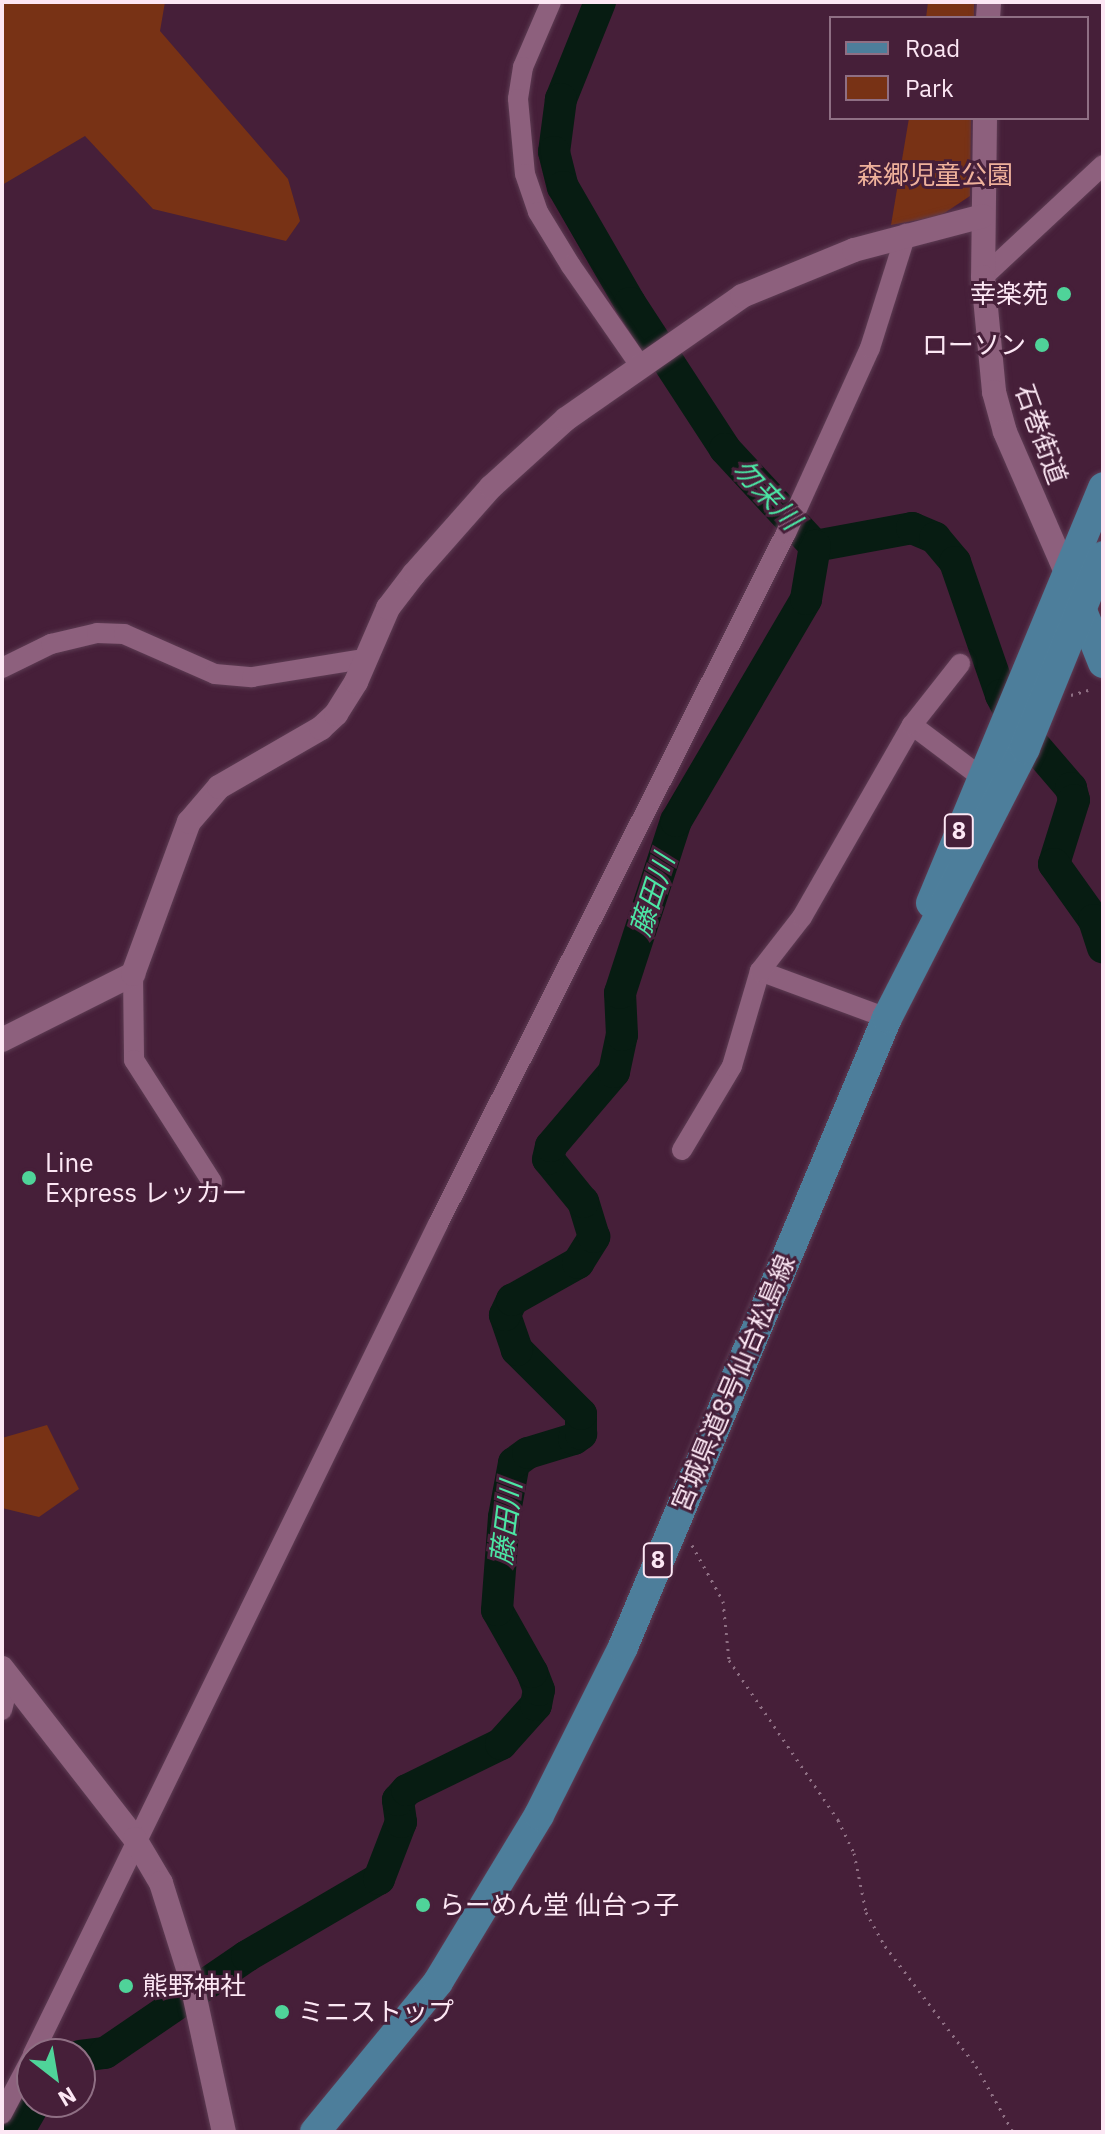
<!DOCTYPE html>
<html>
<head>
<meta charset="utf-8">
<style>
  body { margin:0 }
  #map { position:relative; width:1105px; height:2134px; overflow:hidden; background:#461f39; font-family:"IBM Plex Sans","Noto Sans JP",sans-serif }
  div>[style] { position:absolute }
  .green>* { inset:0; background:#783215 }
  .river>* { height:32px; margin:-16px; padding:0 16px; transform-origin:16px; border-radius:16px; background:#071c12 }
  .path>* { height:3px; margin-top:-1.5px; transform-origin:0; background:repeating-linear-gradient(90deg,#8e6f83 0 2px,transparent 0 8px) }
  .roads { filter:drop-shadow(0 0 2px #5d3c53) drop-shadow(0 0 2px #5d3c53) }
  .minor>* { height:20px; margin:-10px; padding:0 10px; transform-origin:10px; border-radius:10px; background:#8d607d }
  .tertiary>* { height:24px; margin:-12px; padding:0 12px; transform-origin:12px; border-radius:12px; background:#8d607d }
  .primary>* { height:30px; margin:-15px; padding:0 15px; transform-origin:15px; border-radius:15px; background:#4d7e9b }
  .dots>* { width:22px; height:22px; translate:-50% -50%; box-sizing:border-box; border:4px solid #461f39; border-radius:50% }
  span { translate:-50% -50%; white-space:nowrap; text-align:center; line-height:1.15; -webkit-text-stroke:6px #461f39; paint-order:stroke }
  .shield-label span { padding:2px 6px; background:#461f39; border:2px solid; border-radius:6px; -webkit-text-stroke-width:0 }
  .shield-label { font-size:24px; color:#fce7f4; font-weight:700 }
  .park-label { font-size:26px; color:#efb19b }
  .poi-label { font-size:26px; color:#fce7f4 }
  .right { translate:-100% -50%; text-align:right }
  .left { translate:0 -50%; text-align:left }
  .street-label { font-size:26px; color:#fce7f4 }
  .water-label { font-size:28px; color:#4ce5a4; font-style:italic }
  .frame { position:absolute; inset:0; border:4px solid #fce7f4; pointer-events:none }
  .legend { position:absolute; left:829px; top:16px; width:260px; height:104px; box-sizing:border-box; background:#461f39; border:2px solid #8f6f84; margin:0; padding:10px 14px; list-style:none; font-size:24px; color:#fce7f4 }
  .legend li { display:flex; align-items:center; gap:16px; height:40px }
  .legend b { width:40px; border:2px solid #8f6f84 }
  .north { position:absolute; left:16px; top:2038px; width:80px; height:80px; box-sizing:border-box; background:#461f39; border:2px solid #8f6f84; border-radius:50%; rotate:149deg; font-size:22px; font-weight:700; line-height:32px; text-align:center; color:#fce7f4 }
  .north::after { content:''; display:block; margin:auto; width:28px; height:36px; background:#4fd399; clip-path:polygon(50% 0,100% 100%,50% 72%,0 100%) }
</style>
</head>
<body>
<div id="map">
  <div class="green">
    <i style="clip-path:polygon(2px 2px,165px 2px,160px 31px,288px 179px,300px 221px,286px 241px,153px 209px,85px 136px,2px 185px)"></i>
    <i style="clip-path:polygon(928px 2px,974px 2px,974px 18px,926px 18px)"></i>
    <i style="clip-path:polygon(909px 118px,971px 118px,970px 196px,940px 216px,891px 225px)"></i>
    <i style="clip-path:polygon(47px 1425px,79px 1489px,39px 1517px,2px 1508px,2px 1438px)"></i>
  </div>
  <div class="river">
    <i style="left:600px;top:2px;width:105px;rotate:111.9deg"></i>
    <i style="left:561px;top:99px;width:53px;rotate:97.5deg"></i>
    <i style="left:554px;top:152px;width:36px;rotate:76deg"></i>
    <i style="left:563px;top:187px;width:134px;rotate:60deg"></i>
    <i style="left:630px;top:303px;width:174px;rotate:56.9deg"></i>
    <i style="left:725px;top:449px;width:129px;rotate:47.2deg"></i>
    <i style="left:815px;top:546px;width:99px;rotate:-10.5deg"></i>
    <i style="left:912px;top:528px;width:25px;rotate:23deg"></i>
    <i style="left:935px;top:538px;width:31px;rotate:50deg"></i>
    <i style="left:955px;top:562px;width:141px;rotate:70.9deg"></i>
    <i style="left:1001px;top:695px;width:31px;rotate:63deg"></i>
    <i style="left:1015px;top:723px;width:86px;rotate:49.3deg"></i>
    <i style="left:1071px;top:788px;width:12px;rotate:76deg"></i>
    <i style="left:1074px;top:800px;width:67px;rotate:107.4deg"></i>
    <i style="left:1054px;top:864px;width:69px;rotate:54.5deg"></i>
    <i style="left:1094px;top:920px;width:29px;rotate:72deg"></i>
    <i style="left:80px;top:2056px;width:25px;rotate:-7deg"></i>
    <i style="left:105px;top:2053px;width:172px;rotate:-34.3deg"></i>
    <i style="left:247px;top:1956px;width:153px;rotate:-30.3deg"></i>
    <i style="left:379px;top:1879px;width:61px;rotate:-68.9deg"></i>
    <i style="left:401px;top:1822px;width:22px;rotate:-98deg"></i>
    <i style="left:398px;top:1800px;width:13px;rotate:-48deg"></i>
    <i style="left:407px;top:1790px;width:105px;rotate:-26.1deg"></i>
    <i style="left:501px;top:1744px;width:52px;rotate:-48.1deg"></i>
    <i style="left:536px;top:1705px;width:15px;rotate:-79deg"></i>
    <i style="left:539px;top:1690px;width:19px;rotate:-111deg"></i>
    <i style="left:532px;top:1672px;width:71px;rotate:-119.4deg"></i>
    <i style="left:497px;top:1610px;width:93px;rotate:-85.7deg"></i>
    <i style="left:504px;top:1517px;width:55px;rotate:-79.5deg"></i>
    <i style="left:514px;top:1463px;width:17px;rotate:-36deg"></i>
    <i style="left:528px;top:1453px;width:48px;rotate:-16.9deg"></i>
    <i style="left:574px;top:1439px;width:9px;rotate:-36deg"></i>
    <i style="left:581px;top:1434px;width:20px;rotate:-90deg"></i>
    <i style="left:581px;top:1414px;width:91px;rotate:-135deg"></i>
    <i style="left:517px;top:1350px;width:37px;rotate:-109deg"></i>
    <i style="left:505px;top:1315px;width:17px;rotate:-65deg"></i>
    <i style="left:512px;top:1300px;width:76px;rotate:-29.3deg"></i>
    <i style="left:578px;top:1263px;width:31px;rotate:-58deg"></i>
    <i style="left:594px;top:1237px;width:37px;rotate:-107deg"></i>
    <i style="left:583px;top:1202px;width:55px;rotate:-129.1deg"></i>
    <i style="left:548px;top:1159px;width:13px;rotate:-77deg"></i>
    <i style="left:551px;top:1146px;width:97px;rotate:-49.6deg"></i>
    <i style="left:614px;top:1072px;width:38px;rotate:-78deg"></i>
    <i style="left:622px;top:1035px;width:42px;rotate:-92.7deg"></i>
    <i style="left:620px;top:993px;width:181px;rotate:-72deg"></i>
    <i style="left:676px;top:821px;width:257px;rotate:-59.6deg"></i>
    <i style="left:806px;top:599px;width:54px;rotate:-80.4deg"></i>
    <i style="left:18px;top:2132px;width:34px;rotate:-60deg"></i>
  </div>
  <div class="path">
    <i style="left:1071px;top:695px;width:18px;rotate:-16deg"></i>
    <i style="left:692px;top:1545px;width:64px;rotate:61deg"></i>
    <i style="left:723px;top:1601px;width:59px;rotate:84.2deg"></i>
    <i style="left:729px;top:1660px;width:194px;rotate:55.7deg"></i>
    <i style="left:838px;top:1820px;width:37px;rotate:64deg"></i>
    <i style="left:854px;top:1853px;width:60px;rotate:78.5deg"></i>
    <i style="left:866px;top:1912px;width:39px;rotate:61deg"></i>
    <i style="left:885px;top:1946px;width:151px;rotate:52.8deg"></i>
    <i style="left:976px;top:2066px;width:76px;rotate:60.7deg"></i>
  </div>
  <div class="roads">
    <div class="minor">
      <i style="left:551px;top:2px;width:71px;rotate:113.3deg"></i>
      <i style="left:523px;top:67px;width:32px;rotate:99deg"></i>
      <i style="left:518px;top:99px;width:75px;rotate:84.7deg"></i>
      <i style="left:525px;top:174px;width:40px;rotate:71.1deg"></i>
      <i style="left:538px;top:212px;width:63px;rotate:58.6deg"></i>
      <i style="left:571px;top:266px;width:119px;rotate:55.2deg"></i>
      <i style="left:983px;top:277px;width:164px;rotate:-43deg"></i>
      <i style="left:2px;top:668px;width:55px;rotate:-26.1deg"></i>
      <i style="left:51px;top:644px;width:47px;rotate:-13.4deg"></i>
      <i style="left:97px;top:633px;width:27px;rotate:2deg"></i>
      <i style="left:124px;top:634px;width:99px;rotate:23.7deg"></i>
      <i style="left:215px;top:674px;width:37px;rotate:5deg"></i>
      <i style="left:252px;top:677px;width:112px;rotate:-9.2deg"></i>
      <i style="left:912px;top:725px;width:86px;rotate:37deg"></i>
      <i style="left:760px;top:971px;width:135px;rotate:20.3deg"></i>
      <i style="left:133px;top:974px;width:86px;rotate:89.3deg"></i>
      <i style="left:134px;top:1060px;width:145px;rotate:57.4deg"></i>
      <i style="left:682px;top:1150px;width:98px;rotate:-59.2deg"></i>
      <i style="left:732px;top:1066px;width:99px;rotate:-73.6deg"></i>
      <i style="left:760px;top:971px;width:68px;rotate:-52.1deg"></i>
      <i style="left:802px;top:917px;width:221px;rotate:-60.2deg"></i>
      <i style="left:912px;top:725px;width:78px;rotate:-51.8deg"></i>
      <i style="left:2px;top:1710px;width:33px;rotate:-76deg"></i>
      <i style="left:33px;top:2054px;width:924px;rotate:-63.99deg"></i>
      <i style="left:438px;top:1224px;width:774px;rotate:-63.27deg"></i>
      <i style="left:786px;top:533px;width:203px;rotate:-65.6deg"></i>
      <i style="left:870px;top:348px;width:120px;rotate:-72.5deg"></i>
      <i style="left:2px;top:2114px;width:64px;rotate:-62.2deg"></i>
    </div>
    <div class="tertiary">
      <i style="left:988px;top:18px;width:16px;rotate:-86deg"></i>
      <i style="left:985px;top:118px;width:159px;rotate:90.7deg"></i>
      <i style="left:983px;top:277px;width:116px;rotate:84.5deg"></i>
      <i style="left:994px;top:392px;width:41px;rotate:74.6deg"></i>
      <i style="left:1005px;top:432px;width:153px;rotate:66.5deg"></i>
      <i style="left:2px;top:1040px;width:147px;rotate:-26.7deg"></i>
      <i style="left:133px;top:974px;width:162px;rotate:-69.8deg"></i>
      <i style="left:189px;top:822px;width:46px;rotate:-49.4deg"></i>
      <i style="left:219px;top:787px;width:118px;rotate:-30deg"></i>
      <i style="left:321px;top:728px;width:21px;rotate:-43deg"></i>
      <i style="left:336px;top:714px;width:38px;rotate:-58deg"></i>
      <i style="left:356px;top:682px;width:81px;rotate:-66.6deg"></i>
      <i style="left:388px;top:608px;width:43px;rotate:-52.6deg"></i>
      <i style="left:414px;top:574px;width:116px;rotate:-48.5deg"></i>
      <i style="left:491px;top:487px;width:101px;rotate:-42.2deg"></i>
      <i style="left:566px;top:419px;width:215px;rotate:-34.9deg"></i>
      <i style="left:742px;top:296px;width:121px;rotate:-22.3deg"></i>
      <i style="left:854px;top:250px;width:133px;rotate:-14.8deg"></i>
      <i style="left:2px;top:1668px;width:217px;rotate:52.1deg"></i>
      <i style="left:135px;top:1839px;width:51px;rotate:59.4deg"></i>
      <i style="left:161px;top:1883px;width:96px;rotate:72.5deg"></i>
      <i style="left:190px;top:1975px;width:161px;rotate:77.8deg"></i>
    </div>
    <div class="primary">
      <i style="left:1077px;top:598px;width:70px;rotate:68.2deg"></i>
      <i style="left:931px;top:903px;width:450px;rotate:-67.5deg"></i>
      <i style="left:315px;top:2132px;width:194px;rotate:-50.6deg"></i>
      <i style="left:438px;top:1982px;width:195px;rotate:-58.8deg"></i>
      <i style="left:539px;top:1815px;width:188px;rotate:-63.4deg"></i>
      <i style="left:623px;top:1647px;width:682px;rotate:-67.23deg"></i>
      <i style="left:887px;top:1018px;width:303px;rotate:-62.9deg"></i>
      <i style="left:1025px;top:748px;width:207px;rotate:-67.9deg"></i>
    </div>
  </div>
  <div class="dots">
    <i style="left:1064px;top:294px;background:#4fd399"></i>
    <i style="left:1042px;top:345px;background:#4fd399"></i>
    <i style="left:29px;top:1178px;background:#4fd399"></i>
    <i style="left:423px;top:1905px;background:#4fd399"></i>
    <i style="left:126px;top:1986px;background:#4fd399"></i>
    <i style="left:282px;top:2012px;background:#4fd399"></i>
  </div>
  <div class="shield-label">
    <span style="left:959px;top:831px">8</span>
    <span style="left:658px;top:1560px">8</span>
  </div>
  <div class="park-label">
    <span style="left:935px;top:175px">森郷児童公園</span>
  </div>
  <div class="poi-label">
    <span class="right" style="left:1048px;top:294px">幸楽苑</span>
    <span class="right" style="left:1026px;top:345px">ローソン</span>
    <span class="left" style="left:45px;top:1178px">Line<br>Express レッカー</span>
    <span class="left" style="left:439px;top:1905px">らーめん堂 仙台っ子</span>
    <span class="left" style="left:142px;top:1986px">熊野神社</span>
    <span class="left" style="left:298px;top:2012px">ミニストップ</span>
  </div>
  <div class="street-label">
    <span style="left:1041px;top:434px;rotate:70deg">石巻街道</span>
    <span style="left:733px;top:1383px;rotate:-67deg">宮城県道8号仙台松島線</span>
  </div>
  <div class="water-label">
    <span style="left:767px;top:494px;rotate:47deg">勿来川</span>
    <span style="left:652px;top:895px;rotate:-72deg">藤田川</span>
    <span style="left:506px;top:1523px;rotate:-83deg">藤田川</span>
  </div>
  <div class="frame"></div>
  <ul class="legend">
  <li><b style="height:10px;background:#4d7e9b"></b>Road</li>
  <li><b style="height:22px;background:#783215"></b>Park</li>
  </ul>
  <div class="north">N</div>
</div>
</body>
</html>
